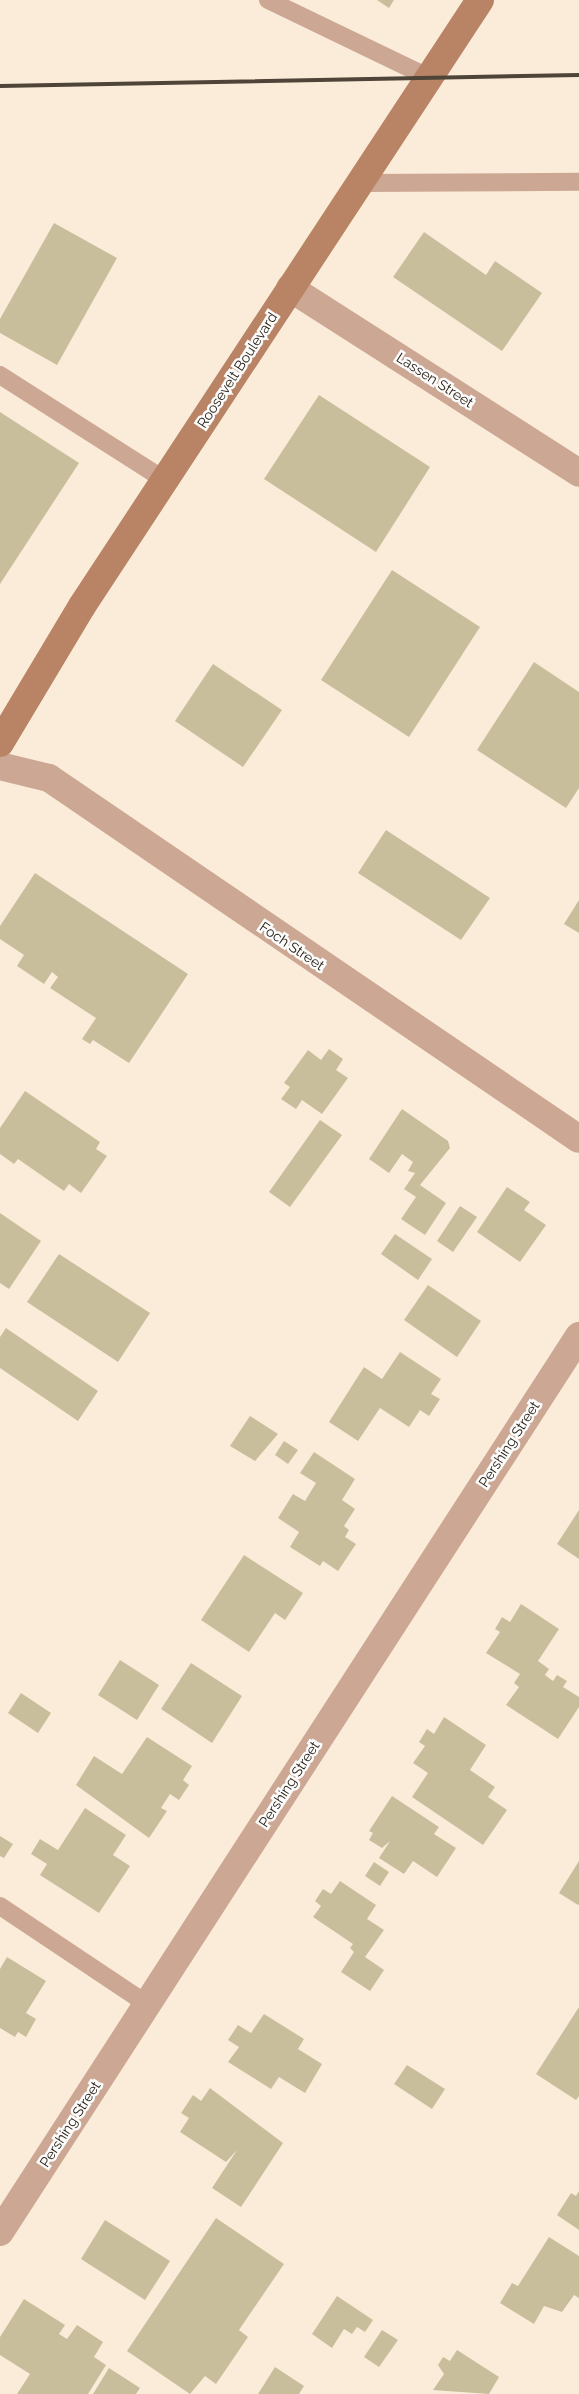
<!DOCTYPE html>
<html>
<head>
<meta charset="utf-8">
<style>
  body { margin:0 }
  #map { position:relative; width:579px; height:2394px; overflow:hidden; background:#fbecda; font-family:Raleway,sans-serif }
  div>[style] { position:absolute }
  .building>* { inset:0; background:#c9be9c }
  .lane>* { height:18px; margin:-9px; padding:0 9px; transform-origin:9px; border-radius:9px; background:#cca793 }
  .street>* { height:28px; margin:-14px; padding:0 14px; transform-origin:14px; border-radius:14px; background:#cca793 }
  .secondary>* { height:28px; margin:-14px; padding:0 14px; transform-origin:14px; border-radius:14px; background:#b98465 }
  .rail>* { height:4px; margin:-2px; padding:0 2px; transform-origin:2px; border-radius:2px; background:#4e4437 }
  span { translate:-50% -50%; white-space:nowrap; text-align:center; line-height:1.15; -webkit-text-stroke:5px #fcfcfc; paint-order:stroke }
  .street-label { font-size:14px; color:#22190e }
</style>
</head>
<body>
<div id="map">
  <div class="building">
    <i style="clip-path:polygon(377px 0,394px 0,389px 8px)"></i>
    <i style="clip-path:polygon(54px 223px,117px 258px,57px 365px,0 333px,0 319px)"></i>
    <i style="clip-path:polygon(424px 232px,486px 275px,495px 261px,542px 293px,502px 351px,393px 277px)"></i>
    <i style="clip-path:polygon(319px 395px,430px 467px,376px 552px,264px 479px)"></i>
    <i style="clip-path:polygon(0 412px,79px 463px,0 584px)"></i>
    <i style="clip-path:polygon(392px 570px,480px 627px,409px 737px,321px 680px)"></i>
    <i style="clip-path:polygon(534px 662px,579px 692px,579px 788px,566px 808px,477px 750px)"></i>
    <i style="clip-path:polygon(213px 664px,282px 710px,243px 767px,175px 721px)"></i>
    <i style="clip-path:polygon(386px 830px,490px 898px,461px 940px,358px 873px)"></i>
    <i style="clip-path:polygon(35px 873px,188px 974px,129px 1063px,93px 1040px,90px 1044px,82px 1039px,96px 1018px,50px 988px,58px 977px,52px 972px,44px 984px,17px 966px,24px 955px,0 939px,0 926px)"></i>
    <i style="clip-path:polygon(579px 900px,579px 933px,564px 924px)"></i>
    <i style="clip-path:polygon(329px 1049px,343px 1059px,336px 1070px,348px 1078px,322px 1114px,302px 1100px,296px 1109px,281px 1099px,290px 1087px,284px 1083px,308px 1050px,321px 1060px)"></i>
    <i style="clip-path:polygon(25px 1091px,100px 1142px,96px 1149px,107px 1156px,81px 1193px,69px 1184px,64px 1191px,18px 1159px,14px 1164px,0 1154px,0 1128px)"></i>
    <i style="clip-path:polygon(402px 1109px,448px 1141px,450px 1148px,420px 1185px,446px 1203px,425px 1235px,401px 1219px,416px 1197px,404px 1189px,415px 1173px,408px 1171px,413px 1162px,402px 1154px,389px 1173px,369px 1159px)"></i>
    <i style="clip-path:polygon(320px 1120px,342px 1135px,290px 1207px,269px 1192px)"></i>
    <i style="clip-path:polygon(507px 1187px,530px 1202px,524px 1210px,546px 1225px,520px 1262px,477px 1232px)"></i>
    <i style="clip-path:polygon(460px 1206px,477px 1217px,453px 1252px,437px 1241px)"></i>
    <i style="clip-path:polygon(0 1213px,41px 1241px,9px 1289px,0 1283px)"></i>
    <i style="clip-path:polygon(395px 1234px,432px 1259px,418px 1280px,381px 1254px)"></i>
    <i style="clip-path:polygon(59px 1254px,150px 1313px,118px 1362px,27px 1302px)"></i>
    <i style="clip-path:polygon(428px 1285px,481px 1321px,457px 1357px,404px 1320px)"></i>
    <i style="clip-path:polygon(6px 1328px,98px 1391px,78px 1421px,0 1368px,0 1337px)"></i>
    <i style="clip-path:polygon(400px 1352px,441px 1379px,431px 1394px,440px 1399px,429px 1416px,420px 1410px,409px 1427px,380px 1408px,358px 1441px,329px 1422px,364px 1367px,382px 1379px)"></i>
    <i style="clip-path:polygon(250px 1416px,278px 1434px,255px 1461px,230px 1446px)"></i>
    <i style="clip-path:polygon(284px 1441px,298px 1450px,288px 1464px,275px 1455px)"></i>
    <i style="clip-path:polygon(314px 1452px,355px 1479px,342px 1500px,355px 1509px,344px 1526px,349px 1530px,345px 1537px,356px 1544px,338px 1571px,323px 1561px,320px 1566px,290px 1547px,299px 1532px,278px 1518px,293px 1494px,305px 1501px,316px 1483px,300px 1473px)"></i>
    <i style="clip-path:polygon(579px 1510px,579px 1559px,557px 1544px)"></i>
    <i style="clip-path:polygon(244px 1555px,303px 1593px,285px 1620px,275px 1613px,249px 1652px,201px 1620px)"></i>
    <i style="clip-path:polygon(521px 1604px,559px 1629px,538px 1661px,549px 1669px,545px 1675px,553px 1681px,557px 1675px,567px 1681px,563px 1687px,579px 1697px,579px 1707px,558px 1739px,506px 1705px,519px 1687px,514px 1683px,520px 1674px,486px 1653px,500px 1632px,495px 1629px,502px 1617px,510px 1622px)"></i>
    <i style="clip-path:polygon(120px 1660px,159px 1685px,137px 1720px,98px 1695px)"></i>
    <i style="clip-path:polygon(191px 1663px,242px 1696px,212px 1743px,161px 1709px)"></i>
    <i style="clip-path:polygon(21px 1693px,51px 1713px,38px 1733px,8px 1713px)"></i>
    <i style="clip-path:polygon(444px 1717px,486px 1745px,470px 1770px,495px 1787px,488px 1797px,507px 1810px,483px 1845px,412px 1797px,428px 1773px,413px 1763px,425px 1746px,419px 1742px,427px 1729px,434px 1734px)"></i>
    <i style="clip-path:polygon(147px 1737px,192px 1766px,183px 1780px,189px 1785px,179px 1800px,170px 1794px,161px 1808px,167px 1811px,149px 1838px,76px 1785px,94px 1756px,122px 1774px)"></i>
    <i style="clip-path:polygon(392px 1796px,439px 1827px,434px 1834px,456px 1848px,437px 1877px,413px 1861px,404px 1874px,379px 1858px,390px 1841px,382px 1848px,369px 1840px,373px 1833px,369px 1831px)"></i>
    <i style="clip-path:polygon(85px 1808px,126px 1835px,113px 1855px,130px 1866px,99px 1913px,40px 1875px,47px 1864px,31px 1854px,40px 1839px,58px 1850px)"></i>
    <i style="clip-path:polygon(0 1836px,13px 1844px,4px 1858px,0 1856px)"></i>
    <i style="clip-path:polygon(579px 1861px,579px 1904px,578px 1905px,559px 1893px)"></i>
    <i style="clip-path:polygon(374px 1862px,389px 1872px,380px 1886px,365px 1876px)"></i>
    <i style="clip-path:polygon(340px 1881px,376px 1905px,367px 1919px,384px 1930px,365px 1957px,384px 1970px,370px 1991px,341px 1972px,354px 1952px,350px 1948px,353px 1944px,313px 1917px,321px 1906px,315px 1901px,323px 1889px,331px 1894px)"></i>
    <i style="clip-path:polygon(7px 1957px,46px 1981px,26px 2013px,36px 2019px,26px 2037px,18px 2032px,15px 2037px,0 2028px,0 1969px)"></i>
    <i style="clip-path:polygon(579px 2007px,579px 2096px,576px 2100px,536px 2074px)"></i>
    <i style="clip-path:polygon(264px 2014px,304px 2039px,298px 2049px,322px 2064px,305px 2093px,279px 2077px,271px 2089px,228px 2062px,239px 2047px,228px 2040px,238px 2025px,251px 2033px)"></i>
    <i style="clip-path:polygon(407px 2065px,445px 2089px,432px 2109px,394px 2084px)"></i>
    <i style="clip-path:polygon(210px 2088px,283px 2143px,241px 2207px,212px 2188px,237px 2150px,226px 2162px,180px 2132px,189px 2118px,181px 2113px,193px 2095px,201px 2101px)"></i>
    <i style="clip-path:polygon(579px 2191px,579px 2230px,557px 2215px,571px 2193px,576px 2196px)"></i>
    <i style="clip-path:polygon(216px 2218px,284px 2264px,239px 2330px,248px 2337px,216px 2384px,205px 2376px,190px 2394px,127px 2351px)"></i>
    <i style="clip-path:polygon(105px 2220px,170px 2261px,145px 2300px,81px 2259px)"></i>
    <i style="clip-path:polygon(549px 2237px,579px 2256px,579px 2298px,574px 2295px,562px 2312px,544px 2306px,534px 2324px,500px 2303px,512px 2283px,518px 2286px)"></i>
    <i style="clip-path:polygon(337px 2296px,373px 2320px,365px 2332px,357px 2327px,352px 2334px,344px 2329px,332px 2348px,312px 2334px)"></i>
    <i style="clip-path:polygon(24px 2299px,65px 2325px,59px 2334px,67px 2339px,77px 2325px,103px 2342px,94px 2357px,106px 2365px,88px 2394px,17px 2394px,30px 2374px,0 2355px,0 2337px)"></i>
    <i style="clip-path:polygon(382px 2330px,398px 2340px,379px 2367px,364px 2357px)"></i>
    <i style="clip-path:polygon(457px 2350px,499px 2377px,489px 2394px,433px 2390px,444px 2374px,438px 2365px,443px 2357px,450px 2361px)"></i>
    <i style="clip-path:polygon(275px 2367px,304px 2386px,299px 2394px,258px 2394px)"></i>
    <i style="clip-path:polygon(109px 2368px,140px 2388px,136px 2394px,93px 2394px)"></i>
  </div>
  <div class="lane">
    <i style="left:268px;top:0;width:180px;rotate:25.7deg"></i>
    <i style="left:360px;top:183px;width:219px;rotate:-0.3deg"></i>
    <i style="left:0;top:375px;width:196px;rotate:32.5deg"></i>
    <i style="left:0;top:1906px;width:177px;rotate:33.7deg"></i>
  </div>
  <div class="street">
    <i style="left:290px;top:288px;width:343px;rotate:32.6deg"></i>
    <i style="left:0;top:766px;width:50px;rotate:13.8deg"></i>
    <i style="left:49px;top:778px;width:641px;rotate:34.26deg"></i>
    <i style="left:0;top:2232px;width:1067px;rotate:-57.13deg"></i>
  </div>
  <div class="secondary">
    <i style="left:0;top:743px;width:160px;rotate:-59.1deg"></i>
    <i style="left:82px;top:606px;width:725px;rotate:-56.7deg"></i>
  </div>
  <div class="rail">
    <i style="left:0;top:86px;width:579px;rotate:-1.09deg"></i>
  </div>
  <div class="street-label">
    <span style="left:237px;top:370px;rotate:-57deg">Roosevelt Boulevard</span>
    <span style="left:435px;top:380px;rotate:33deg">Lassen Street</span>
    <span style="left:292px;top:946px;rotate:34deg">Foch Street</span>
    <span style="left:509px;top:1444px;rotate:-57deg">Pershing Street</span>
    <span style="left:289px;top:1784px;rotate:-57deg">Pershing Street</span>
    <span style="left:70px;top:2124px;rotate:-57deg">Pershing Street</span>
  </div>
</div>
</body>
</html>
